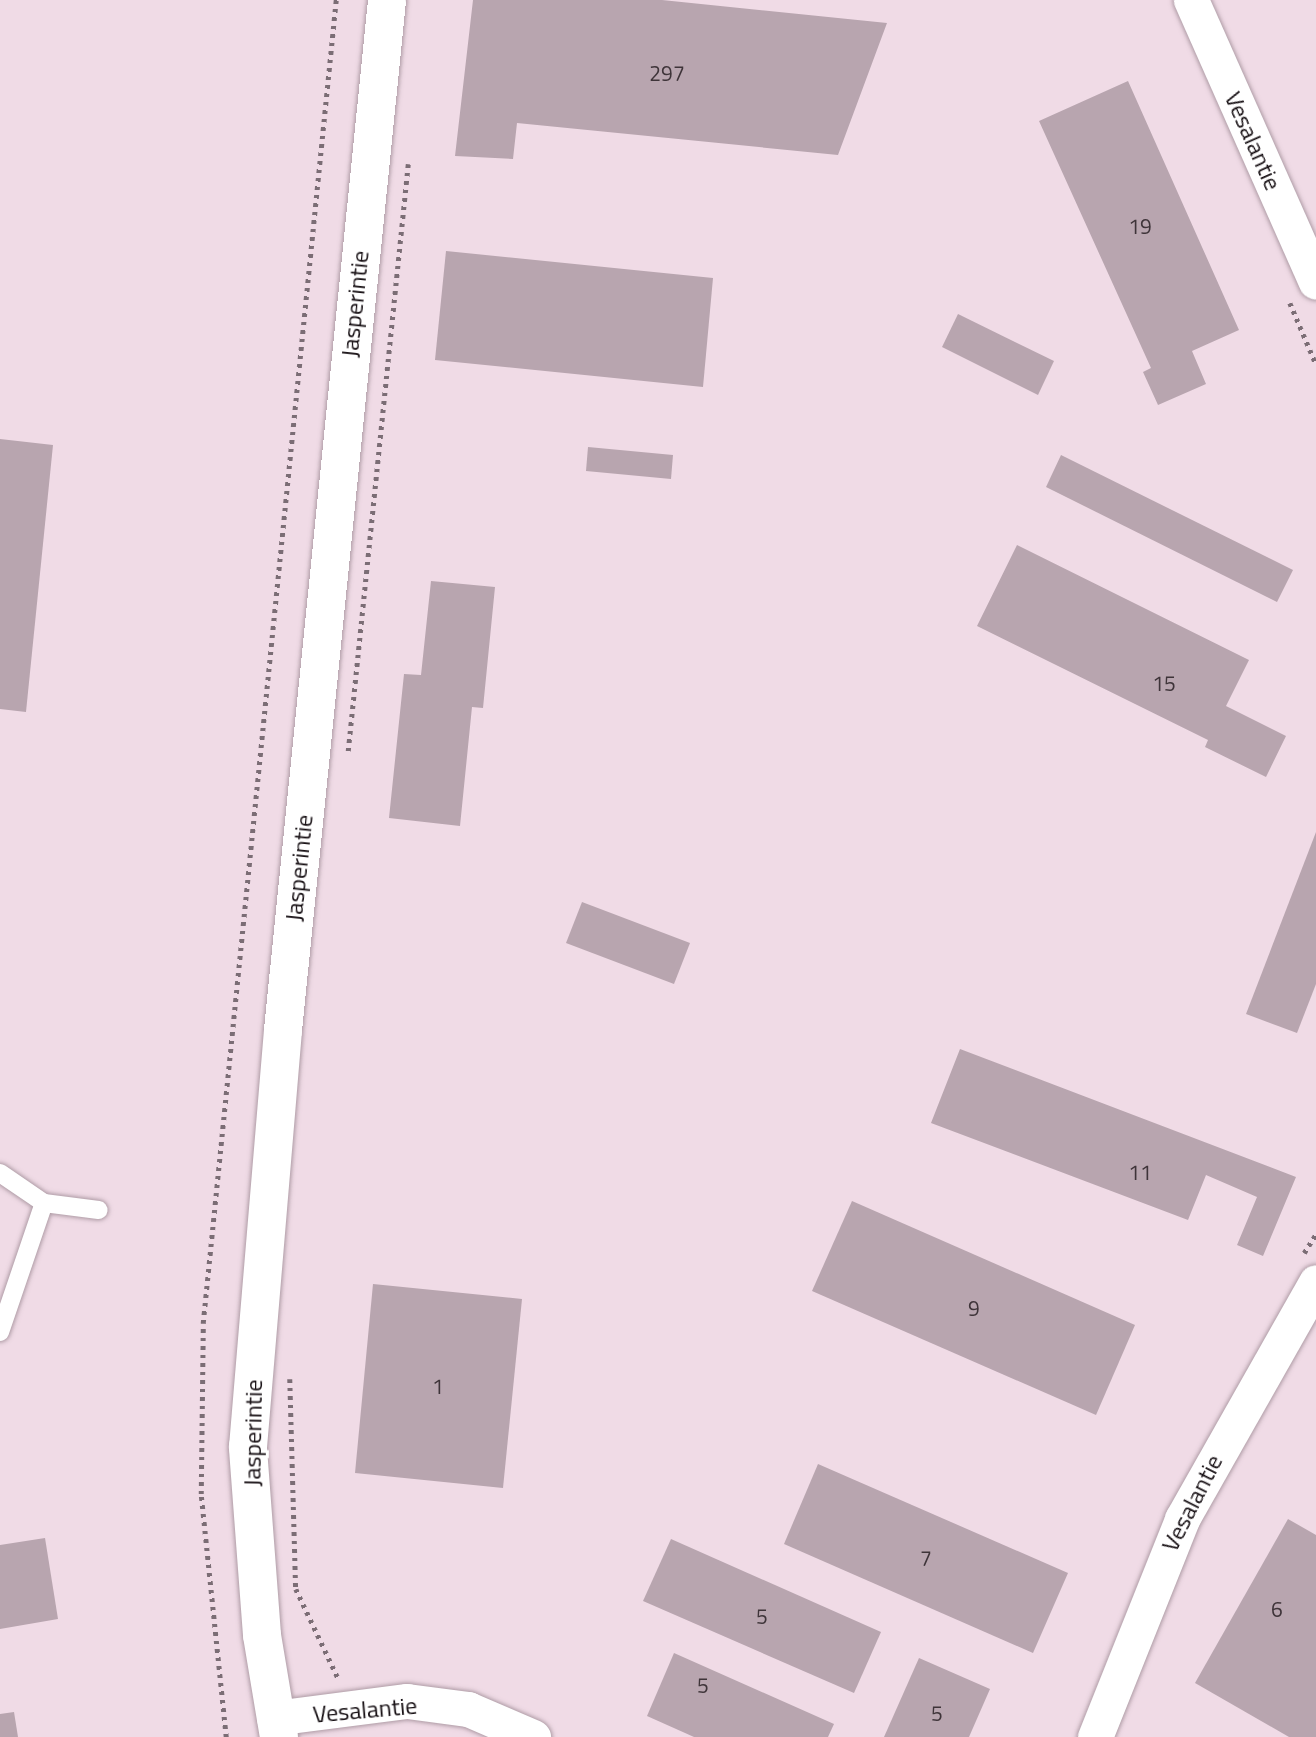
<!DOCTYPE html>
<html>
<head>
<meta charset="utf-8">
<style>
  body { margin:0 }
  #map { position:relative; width:1316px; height:1737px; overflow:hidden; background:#f0dbe6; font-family:"Titillium Web",sans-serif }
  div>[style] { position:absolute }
  .building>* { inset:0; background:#b8a5af }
  .path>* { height:4.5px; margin-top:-2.25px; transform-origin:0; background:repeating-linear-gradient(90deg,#7b6d75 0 3.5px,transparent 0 8.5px) }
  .roads { filter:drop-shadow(0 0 2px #af9ca6) drop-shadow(0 0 2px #af9ca6) }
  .lane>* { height:18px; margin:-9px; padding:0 9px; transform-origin:9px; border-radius:9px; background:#fff }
  .street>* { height:35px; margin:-17.5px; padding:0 17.5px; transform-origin:17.5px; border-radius:17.5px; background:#fff }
  .secondary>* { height:38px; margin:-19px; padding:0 19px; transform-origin:19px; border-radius:19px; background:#fff }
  span { translate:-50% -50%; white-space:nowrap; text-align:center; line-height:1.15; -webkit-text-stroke:6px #fff; paint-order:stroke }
  .number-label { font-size:21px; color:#3e3439 }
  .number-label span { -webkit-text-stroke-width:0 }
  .street-label { font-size:24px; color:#150e12 }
</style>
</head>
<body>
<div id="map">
  <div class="building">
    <i style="clip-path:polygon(473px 0,662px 0,887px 23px,838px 155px,517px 123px,513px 159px,455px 156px)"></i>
    <i style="clip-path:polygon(1128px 81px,1239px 330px,1192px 351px,1206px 384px,1158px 405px,1143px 372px,1151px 368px,1039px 121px)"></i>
    <i style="clip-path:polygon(446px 251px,713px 278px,703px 387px,435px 360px)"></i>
    <i style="clip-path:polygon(958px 314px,1054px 361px,1038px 395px,942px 347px)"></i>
    <i style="clip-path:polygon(0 439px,53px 445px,26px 712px,0 709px)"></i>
    <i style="clip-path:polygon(588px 447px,673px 455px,671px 479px,586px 471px)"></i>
    <i style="clip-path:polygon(1061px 455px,1293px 570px,1277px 602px,1046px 487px)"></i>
    <i style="clip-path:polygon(1017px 545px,1249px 660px,1226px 706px,1286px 736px,1266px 777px,1205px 747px,1208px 740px,977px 626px)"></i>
    <i style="clip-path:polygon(431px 581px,495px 587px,483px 708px,472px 707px,460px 826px,389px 818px,404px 674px,421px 675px)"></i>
    <i style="clip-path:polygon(1316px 832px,1316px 984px,1297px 1033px,1246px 1014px)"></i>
    <i style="clip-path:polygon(582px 902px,690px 943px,674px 984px,566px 943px)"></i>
    <i style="clip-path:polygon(960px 1049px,1296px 1177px,1263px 1256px,1237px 1245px,1257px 1197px,1206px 1175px,1188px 1220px,931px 1123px)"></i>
    <i style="clip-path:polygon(852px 1201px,1135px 1325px,1096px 1415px,812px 1291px)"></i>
    <i style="clip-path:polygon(373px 1284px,522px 1299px,503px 1488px,355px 1473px)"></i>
    <i style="clip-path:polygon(818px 1464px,1068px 1573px,1033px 1653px,784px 1544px)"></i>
    <i style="clip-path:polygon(1288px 1519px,1316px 1535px,1316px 1737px,1289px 1737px,1195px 1683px)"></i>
    <i style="clip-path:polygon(45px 1538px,58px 1619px,0 1629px,0 1545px)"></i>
    <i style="clip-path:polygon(671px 1539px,881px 1632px,854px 1693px,643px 1601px)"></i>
    <i style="clip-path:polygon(674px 1653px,834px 1724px,828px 1737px,694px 1737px,647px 1716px)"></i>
    <i style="clip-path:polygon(919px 1658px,990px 1689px,969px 1737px,884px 1737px)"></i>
    <i style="clip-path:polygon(14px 1712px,18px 1737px,0 1737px,0 1714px)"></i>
  </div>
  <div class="path">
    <i style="left:1290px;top:303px;width:66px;rotate:66.9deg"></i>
    <i style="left:348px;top:751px;width:590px;rotate:-84.16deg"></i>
    <i style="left:1304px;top:1253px;width:22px;rotate:-58deg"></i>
    <i style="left:290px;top:1379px;width:210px;rotate:88.4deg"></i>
    <i style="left:296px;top:1589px;width:98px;rotate:64.7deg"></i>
    <i style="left:226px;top:1737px;width:244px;rotate:-95.9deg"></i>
    <i style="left:201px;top:1494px;width:171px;rotate:-89.3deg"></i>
    <i style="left:203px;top:1323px;width:1330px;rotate:-84.26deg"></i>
  </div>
  <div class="roads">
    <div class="lane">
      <i style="left:0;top:1173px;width:53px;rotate:34.3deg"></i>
      <i style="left:44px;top:1203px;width:55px;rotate:7.3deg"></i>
      <i style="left:0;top:1332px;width:136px;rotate:-71.2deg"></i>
    </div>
    <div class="street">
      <i style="left:1191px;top:0;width:308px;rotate:66.1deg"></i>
      <i style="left:274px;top:1718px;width:134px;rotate:-7.3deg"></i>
      <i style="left:407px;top:1701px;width:62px;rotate:7.5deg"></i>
      <i style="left:468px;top:1709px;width:71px;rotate:23.3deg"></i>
      <i style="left:1095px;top:1737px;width:235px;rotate:-68.2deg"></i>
      <i style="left:1182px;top:1519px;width:272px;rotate:-60.5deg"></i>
    </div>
    <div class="secondary">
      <i style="left:279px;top:1737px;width:103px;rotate:-99.5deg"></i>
      <i style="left:262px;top:1635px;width:189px;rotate:-94.3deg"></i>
      <i style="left:248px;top:1447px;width:418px;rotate:-85.2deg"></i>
      <i style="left:283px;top:1030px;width:1035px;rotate:-84.23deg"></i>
    </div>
  </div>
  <div class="number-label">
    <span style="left:667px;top:73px">297</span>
    <span style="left:1140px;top:226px">19</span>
    <span style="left:1164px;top:683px">15</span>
    <span style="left:1140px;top:1172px">11</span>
    <span style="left:974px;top:1308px">9</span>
    <span style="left:438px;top:1386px">1</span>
    <span style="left:926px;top:1558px">7</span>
    <span style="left:1277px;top:1609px">6</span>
    <span style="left:762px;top:1616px">5</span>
    <span style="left:703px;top:1685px">5</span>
    <span style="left:937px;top:1713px">5</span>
  </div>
  <div class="street-label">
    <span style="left:1253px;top:141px;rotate:66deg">Vesalantie</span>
    <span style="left:355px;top:304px;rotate:-84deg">Jasperintie</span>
    <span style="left:299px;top:868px;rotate:-84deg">Jasperintie</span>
    <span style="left:253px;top:1433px;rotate:-89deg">Jasperintie</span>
    <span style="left:1192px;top:1503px;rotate:-63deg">Vesalantie</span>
    <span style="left:365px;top:1710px;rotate:-5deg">Vesalantie</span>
  </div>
</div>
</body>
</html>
